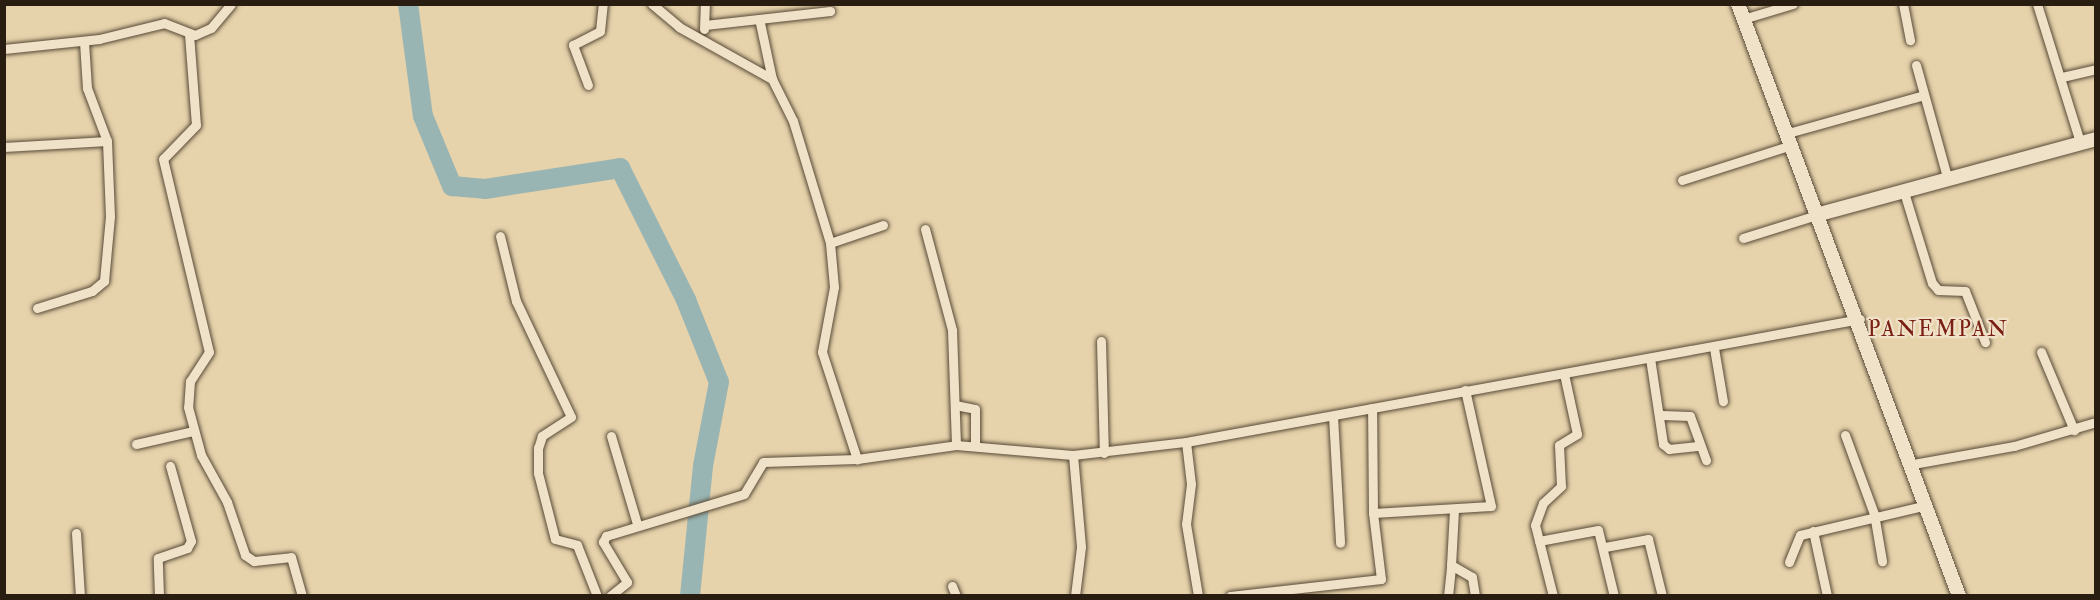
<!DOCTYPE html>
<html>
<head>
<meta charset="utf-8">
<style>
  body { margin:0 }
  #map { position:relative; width:2100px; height:600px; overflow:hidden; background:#e6d2ab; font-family:"IM FELL Double Pica",serif }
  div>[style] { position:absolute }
  .river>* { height:20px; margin:-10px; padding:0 10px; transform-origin:10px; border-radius:10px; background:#99b5b3 }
  .roads { filter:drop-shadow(0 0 2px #584a37) drop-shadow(0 0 2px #584a37) }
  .street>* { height:9px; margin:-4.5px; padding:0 4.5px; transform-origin:4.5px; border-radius:4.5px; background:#efe2c8 }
  .secondary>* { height:14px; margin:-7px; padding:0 7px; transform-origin:7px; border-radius:7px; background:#efe2c8 }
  span { translate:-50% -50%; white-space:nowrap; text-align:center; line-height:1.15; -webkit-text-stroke:4.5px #efe2c8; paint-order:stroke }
  .quarter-label { font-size:22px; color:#7a1f14; letter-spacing:1.5px }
  .frame { position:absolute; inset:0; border:6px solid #291c10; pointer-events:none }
</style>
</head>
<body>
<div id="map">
  <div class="river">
    <i style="left:408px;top:4px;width:113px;rotate:82.4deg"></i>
    <i style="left:423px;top:116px;width:76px;rotate:67.5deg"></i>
    <i style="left:452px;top:186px;width:33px;rotate:5deg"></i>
    <i style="left:485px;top:189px;width:137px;rotate:-8.8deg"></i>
    <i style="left:620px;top:168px;width:148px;rotate:63.4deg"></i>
    <i style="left:686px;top:300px;width:88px;rotate:68.1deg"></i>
    <i style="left:719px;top:382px;width:86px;rotate:100.8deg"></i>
    <i style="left:703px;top:466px;width:131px;rotate:95.7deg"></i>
  </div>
  <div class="roads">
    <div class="street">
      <i style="left:652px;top:4px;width:35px;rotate:40deg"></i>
      <i style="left:679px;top:27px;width:107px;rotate:29.2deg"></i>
      <i style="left:1903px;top:4px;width:37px;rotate:79deg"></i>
      <i style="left:2037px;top:4px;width:145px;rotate:72.7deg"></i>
      <i style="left:1743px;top:19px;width:52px;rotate:-16.7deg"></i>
      <i style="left:760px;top:23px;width:57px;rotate:77.9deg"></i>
      <i style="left:772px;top:79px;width:47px;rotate:63.4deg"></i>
      <i style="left:793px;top:121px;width:127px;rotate:73.1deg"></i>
      <i style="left:830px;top:243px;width:44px;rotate:84.8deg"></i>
      <i style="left:834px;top:287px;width:66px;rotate:100.5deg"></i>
      <i style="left:822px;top:352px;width:113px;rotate:71.9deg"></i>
      <i style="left:857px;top:459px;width:100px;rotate:-8deg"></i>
      <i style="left:956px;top:445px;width:117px;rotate:4.9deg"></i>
      <i style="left:1073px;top:455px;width:114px;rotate:-6.6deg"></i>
      <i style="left:1186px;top:442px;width:685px;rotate:-10.34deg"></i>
      <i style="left:705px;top:25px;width:126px;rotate:-6.4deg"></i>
      <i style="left:704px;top:29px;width:25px;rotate:-88deg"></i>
      <i style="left:189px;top:34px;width:91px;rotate:85.6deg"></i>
      <i style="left:196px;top:125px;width:47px;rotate:134.1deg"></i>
      <i style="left:163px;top:159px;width:198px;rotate:76.6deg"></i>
      <i style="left:209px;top:352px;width:35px;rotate:123deg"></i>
      <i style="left:190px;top:381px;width:26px;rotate:94deg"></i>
      <i style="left:188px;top:407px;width:50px;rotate:74.8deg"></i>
      <i style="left:201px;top:455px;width:54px;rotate:61deg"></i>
      <i style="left:227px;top:502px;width:56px;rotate:71.2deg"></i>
      <i style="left:245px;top:555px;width:11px;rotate:34deg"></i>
      <i style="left:254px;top:561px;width:37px;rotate:-6deg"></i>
      <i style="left:291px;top:557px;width:41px;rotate:74.2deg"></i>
      <i style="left:4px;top:49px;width:96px;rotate:-6deg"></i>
      <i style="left:99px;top:39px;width:67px;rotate:-13.8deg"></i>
      <i style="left:164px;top:23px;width:33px;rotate:21deg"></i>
      <i style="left:195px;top:35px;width:17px;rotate:-24deg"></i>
      <i style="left:211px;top:28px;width:31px;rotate:-50deg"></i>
      <i style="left:1916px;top:65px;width:116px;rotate:74.5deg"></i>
      <i style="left:2062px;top:77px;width:35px;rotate:-13deg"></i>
      <i style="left:588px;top:85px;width:43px;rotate:-110.6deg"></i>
      <i style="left:573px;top:45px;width:30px;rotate:-27deg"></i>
      <i style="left:600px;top:31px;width:27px;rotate:-84deg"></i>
      <i style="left:1788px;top:133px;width:141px;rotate:-15.6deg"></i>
      <i style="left:4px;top:147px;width:103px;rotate:-3.3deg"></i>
      <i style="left:1682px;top:180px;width:115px;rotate:-17.7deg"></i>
      <i style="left:1903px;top:189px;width:98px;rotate:72.9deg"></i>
      <i style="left:1932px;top:283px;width:9px;rotate:49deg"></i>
      <i style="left:1938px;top:290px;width:27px;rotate:2deg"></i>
      <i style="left:1965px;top:291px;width:55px;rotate:68.6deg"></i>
      <i style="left:925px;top:229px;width:105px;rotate:75deg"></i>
      <i style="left:952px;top:330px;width:115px;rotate:88deg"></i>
      <i style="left:500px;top:236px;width:67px;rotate:76.2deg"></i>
      <i style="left:516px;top:301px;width:128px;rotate:64.6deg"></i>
      <i style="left:571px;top:417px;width:35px;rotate:147deg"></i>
      <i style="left:542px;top:436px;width:13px;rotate:108deg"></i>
      <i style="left:538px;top:448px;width:25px;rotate:90deg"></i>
      <i style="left:538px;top:473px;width:68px;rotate:75.6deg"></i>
      <i style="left:555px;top:539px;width:23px;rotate:15deg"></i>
      <i style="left:577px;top:545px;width:55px;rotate:68.6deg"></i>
      <i style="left:1743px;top:238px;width:81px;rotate:-17.3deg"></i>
      <i style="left:830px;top:243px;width:56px;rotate:-18.8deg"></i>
      <i style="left:37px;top:308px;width:58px;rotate:-17.2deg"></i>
      <i style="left:92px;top:291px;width:16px;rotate:-40deg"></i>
      <i style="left:104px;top:281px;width:65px;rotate:-84.7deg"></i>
      <i style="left:110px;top:216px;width:75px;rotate:-92.3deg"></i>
      <i style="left:107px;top:141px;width:57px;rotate:-110.7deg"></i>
      <i style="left:87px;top:88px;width:47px;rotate:-93.7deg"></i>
      <i style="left:1101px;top:341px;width:112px;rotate:88.5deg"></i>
      <i style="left:1714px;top:348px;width:54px;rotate:80.4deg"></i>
      <i style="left:2041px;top:352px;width:85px;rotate:67.1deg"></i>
      <i style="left:1650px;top:358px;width:87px;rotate:81.4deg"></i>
      <i style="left:1663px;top:444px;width:8px;rotate:40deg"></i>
      <i style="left:1669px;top:449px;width:28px;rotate:-6deg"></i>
      <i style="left:955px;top:405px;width:20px;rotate:11deg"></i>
      <i style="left:975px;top:409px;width:37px;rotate:90deg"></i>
      <i style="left:1662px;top:415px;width:28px;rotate:2deg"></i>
      <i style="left:1690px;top:416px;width:47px;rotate:70deg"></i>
      <i style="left:1333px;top:416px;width:127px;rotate:86.8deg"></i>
      <i style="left:1845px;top:435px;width:84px;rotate:69.8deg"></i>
      <i style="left:1874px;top:514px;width:48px;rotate:80.3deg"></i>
      <i style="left:611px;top:436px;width:92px;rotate:73.5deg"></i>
      <i style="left:1186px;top:442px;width:42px;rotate:83.2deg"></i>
      <i style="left:1191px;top:484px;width:40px;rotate:97.1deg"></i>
      <i style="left:1186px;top:524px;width:73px;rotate:80.5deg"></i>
      <i style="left:136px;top:444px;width:58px;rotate:-12.8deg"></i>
      <i style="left:1073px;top:455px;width:92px;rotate:85deg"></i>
      <i style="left:1081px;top:547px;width:49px;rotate:97deg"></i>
      <i style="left:1913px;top:464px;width:103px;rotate:-10.1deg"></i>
      <i style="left:2014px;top:446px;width:85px;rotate:-16.3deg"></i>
      <i style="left:1454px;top:510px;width:55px;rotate:93.1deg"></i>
      <i style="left:1451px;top:565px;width:24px;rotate:30deg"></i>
      <i style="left:1472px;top:577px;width:19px;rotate:81deg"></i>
      <i style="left:1373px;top:513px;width:118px;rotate:-3.4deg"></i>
      <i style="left:1491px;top:506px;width:119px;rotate:-102.6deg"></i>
      <i style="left:1813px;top:531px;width:66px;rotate:77.8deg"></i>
      <i style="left:76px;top:533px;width:63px;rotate:86.4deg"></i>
      <i style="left:1539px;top:541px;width:60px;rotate:-10.6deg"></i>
      <i style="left:1598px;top:530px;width:68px;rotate:76.4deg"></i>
      <i style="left:1605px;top:547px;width:44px;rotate:-10.5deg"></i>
      <i style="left:1648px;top:539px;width:59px;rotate:76.2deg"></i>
      <i style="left:1789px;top:562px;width:29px;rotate:-68deg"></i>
      <i style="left:1800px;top:535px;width:130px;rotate:-13.3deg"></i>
      <i style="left:952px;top:586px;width:11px;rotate:68deg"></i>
      <i style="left:159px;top:596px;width:38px;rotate:-92deg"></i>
      <i style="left:158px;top:558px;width:31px;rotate:-19deg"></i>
      <i style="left:187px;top:548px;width:8px;rotate:-60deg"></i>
      <i style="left:191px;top:541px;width:78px;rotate:-105.6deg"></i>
      <i style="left:610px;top:596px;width:22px;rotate:-39deg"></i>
      <i style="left:627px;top:582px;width:47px;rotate:-121deg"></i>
      <i style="left:603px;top:542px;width:7px;rotate:-63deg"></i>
      <i style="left:606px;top:536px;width:144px;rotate:-16.9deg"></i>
      <i style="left:744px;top:494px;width:37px;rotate:-59deg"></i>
      <i style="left:763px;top:462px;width:94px;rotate:-1.8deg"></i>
      <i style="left:1230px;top:596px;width:152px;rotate:-6.4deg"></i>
      <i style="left:1381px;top:579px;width:66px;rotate:-96.9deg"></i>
      <i style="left:1373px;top:513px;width:105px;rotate:-90.5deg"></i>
      <i style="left:1448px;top:596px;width:31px;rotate:-84deg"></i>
      <i style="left:1553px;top:596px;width:73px;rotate:-104.2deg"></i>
      <i style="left:1535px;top:525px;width:23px;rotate:-70deg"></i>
      <i style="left:1543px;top:503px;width:25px;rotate:-43deg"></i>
      <i style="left:1561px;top:486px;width:41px;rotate:-92.8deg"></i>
      <i style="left:1559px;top:445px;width:21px;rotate:-31deg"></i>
      <i style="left:1577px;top:434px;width:61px;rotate:-102.2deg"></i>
    </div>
    <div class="secondary">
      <i style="left:1738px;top:4px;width:632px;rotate:69.53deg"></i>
      <i style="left:1820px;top:214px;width:286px;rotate:-15.2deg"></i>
    </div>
  </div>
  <div class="quarter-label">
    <span style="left:1938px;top:330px">PANEMPAN</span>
  </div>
  <div class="frame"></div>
</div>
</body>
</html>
